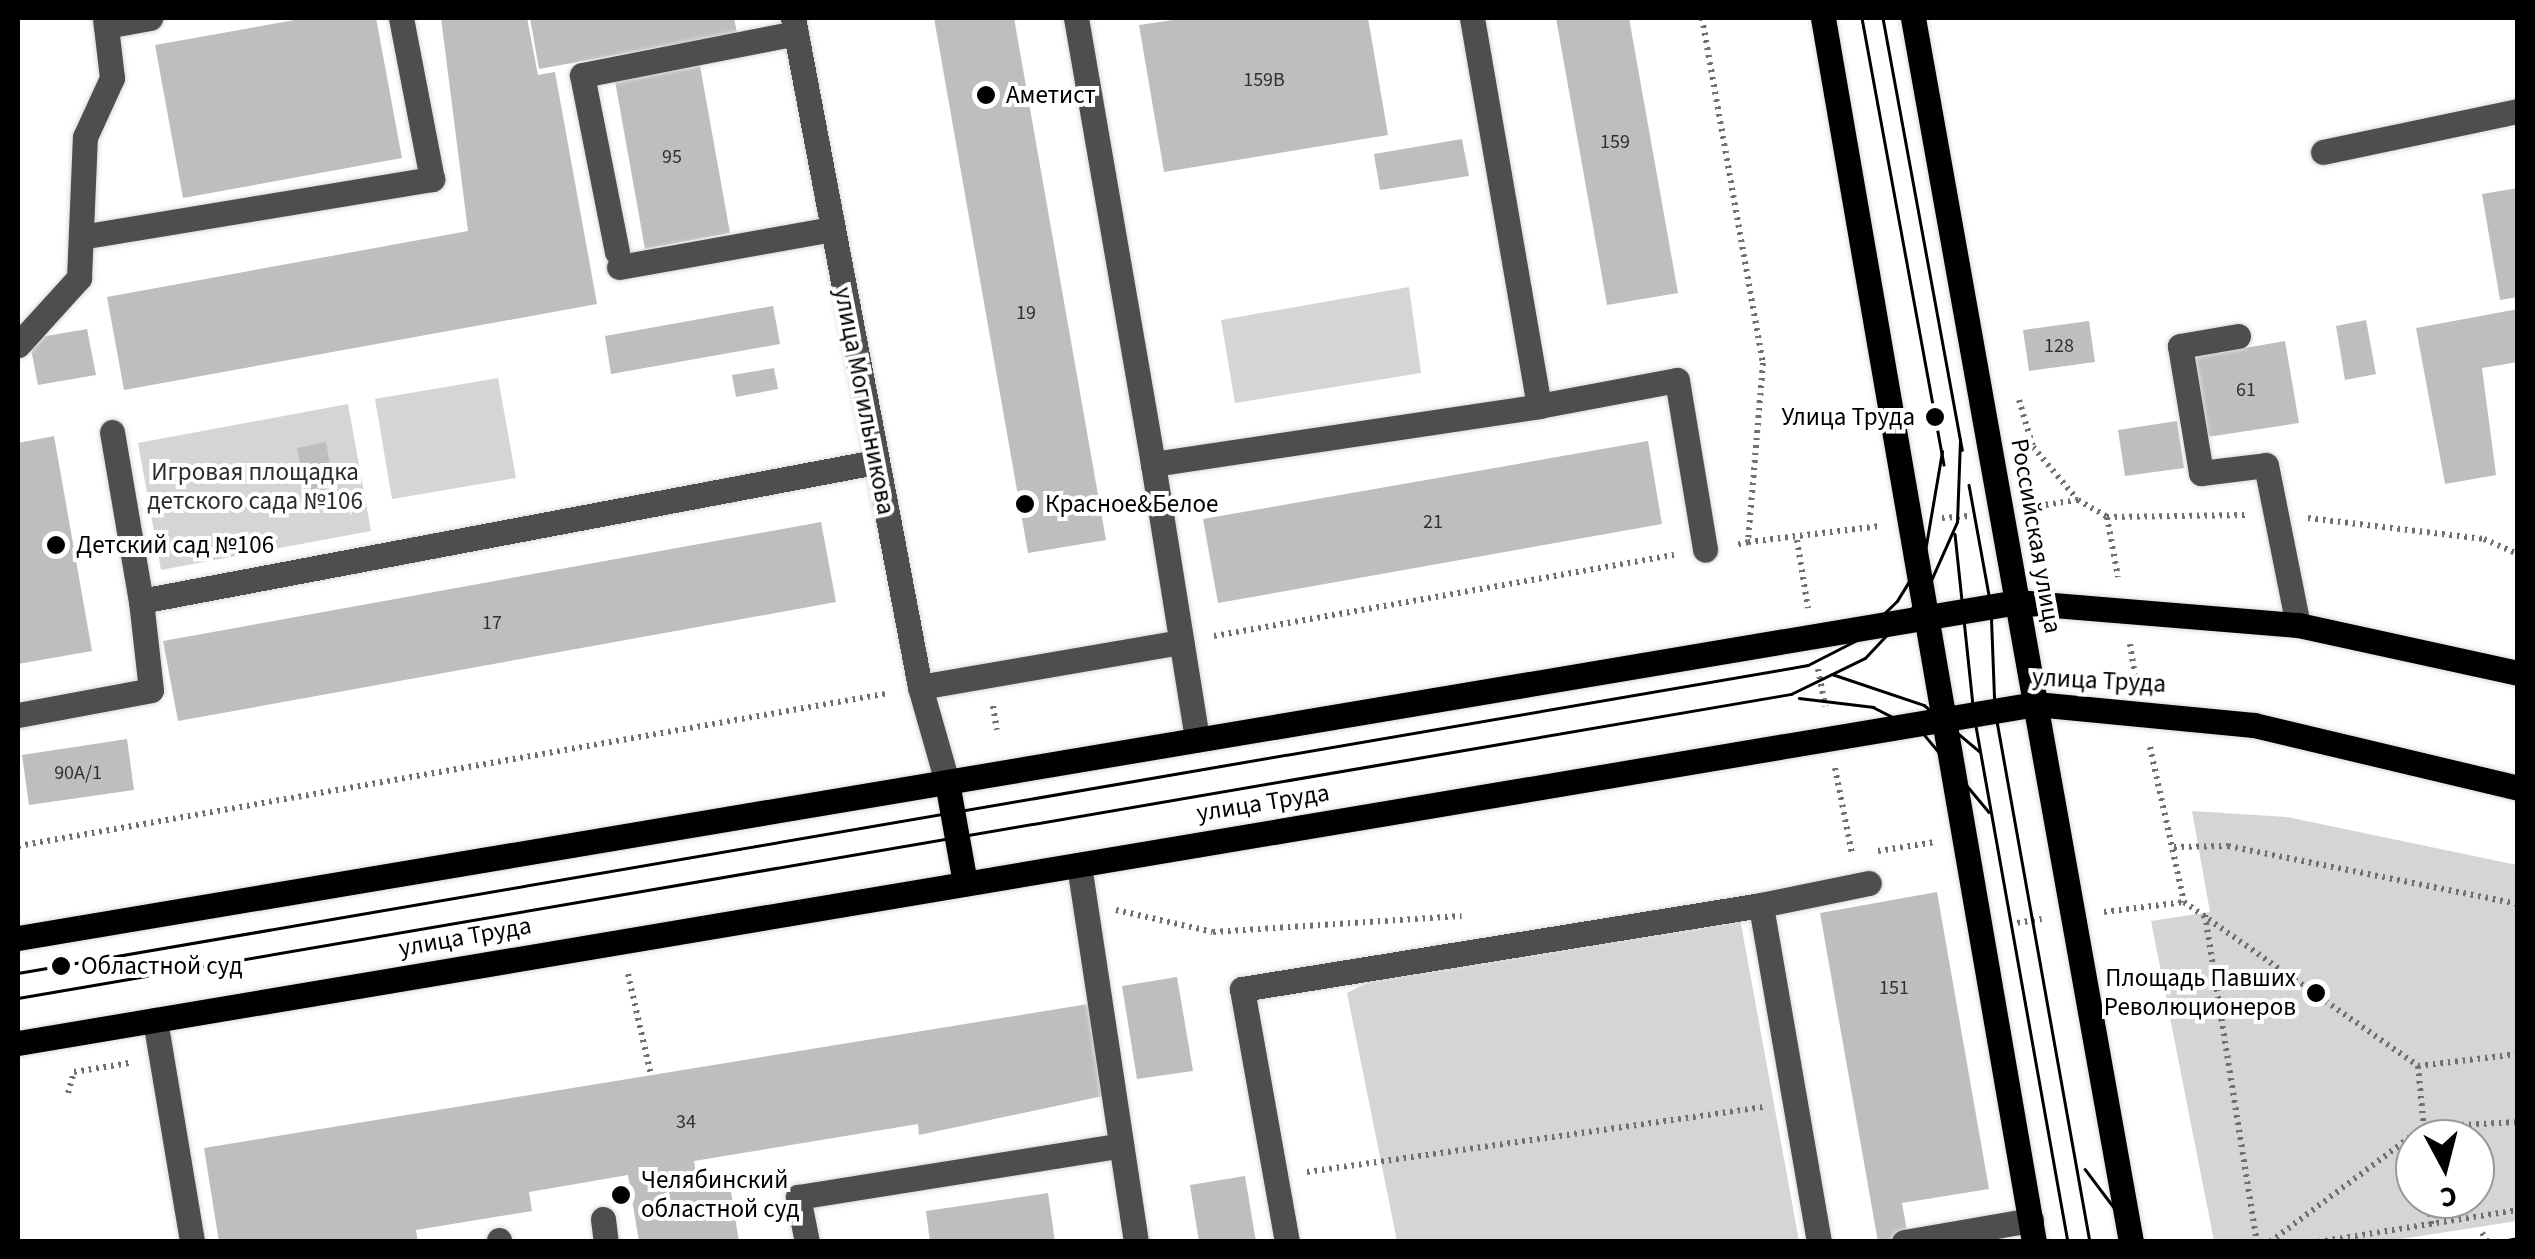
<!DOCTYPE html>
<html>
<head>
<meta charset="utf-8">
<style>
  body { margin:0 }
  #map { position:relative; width:2535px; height:1259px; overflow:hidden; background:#fff; font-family:"Source Sans 3",sans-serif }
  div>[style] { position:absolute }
  .green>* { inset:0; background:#d5d5d5 }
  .building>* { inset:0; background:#bebebe }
  .path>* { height:6px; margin-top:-3px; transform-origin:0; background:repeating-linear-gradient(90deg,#707070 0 2.5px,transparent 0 7.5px) }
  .roads { filter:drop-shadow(0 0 2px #dbdbdb) drop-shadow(0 0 2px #dbdbdb) }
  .minor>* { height:25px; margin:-12.5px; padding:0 12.5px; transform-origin:12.5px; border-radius:12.5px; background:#4e4e4e }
  .major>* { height:25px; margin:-12.5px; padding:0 12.5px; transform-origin:12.5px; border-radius:12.5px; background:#000 }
  .tram>* { height:2.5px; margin:-1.25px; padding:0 1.25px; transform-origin:1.25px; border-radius:1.25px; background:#000 }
  .dots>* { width:28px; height:28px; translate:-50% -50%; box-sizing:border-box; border:5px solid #fff; border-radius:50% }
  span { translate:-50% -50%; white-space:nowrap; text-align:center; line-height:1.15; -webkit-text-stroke:8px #fff; paint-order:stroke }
  .number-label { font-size:20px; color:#303030 }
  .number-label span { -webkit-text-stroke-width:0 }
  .poi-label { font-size:25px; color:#000 }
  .left { translate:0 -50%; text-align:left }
  .right { translate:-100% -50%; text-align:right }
  .street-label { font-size:25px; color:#000 }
  .park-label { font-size:25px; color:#2c2c2c }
  .frame { position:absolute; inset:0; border:20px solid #000; pointer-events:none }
  .north { position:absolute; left:2395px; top:1119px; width:100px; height:100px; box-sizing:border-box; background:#fff; border:2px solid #999; border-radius:50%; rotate:173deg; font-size:28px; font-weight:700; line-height:40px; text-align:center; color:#000 }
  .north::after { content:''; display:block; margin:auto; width:35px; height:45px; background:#000; clip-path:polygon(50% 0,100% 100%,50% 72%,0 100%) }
</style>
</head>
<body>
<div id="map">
  <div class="green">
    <i style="clip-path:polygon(1409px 287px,1421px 373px,1235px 403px,1221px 320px)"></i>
    <i style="clip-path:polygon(498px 378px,516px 478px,392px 499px,375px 399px)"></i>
    <i style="clip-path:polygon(348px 404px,371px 531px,161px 570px,138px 443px)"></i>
    <i style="clip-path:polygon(evenodd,2192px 811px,2287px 817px,2517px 865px,2517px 1221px,2382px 1242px,2214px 1241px,2151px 921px,2210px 912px,2192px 811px,2475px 1139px,2475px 1199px,2415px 1199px,2415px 1139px,2475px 1139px)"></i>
    <i style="clip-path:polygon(1739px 913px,1799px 1241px,1397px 1241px,1347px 993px,1395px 969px)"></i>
  </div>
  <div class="building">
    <i style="clip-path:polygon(306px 18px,376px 18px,402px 158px,183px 198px,155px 45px)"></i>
    <i style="clip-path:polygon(441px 18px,527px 18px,538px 75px,555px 72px,597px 304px,124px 390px,107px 297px,468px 231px)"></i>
    <i style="clip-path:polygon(530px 18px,734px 18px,737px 33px,539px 69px)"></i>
    <i style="clip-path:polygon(934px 18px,1014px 18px,1106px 540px,1028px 553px)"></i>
    <i style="clip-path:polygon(1187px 18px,1368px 18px,1388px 135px,1164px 172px,1139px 25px)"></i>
    <i style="clip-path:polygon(1556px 18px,1629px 18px,1678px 293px,1607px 305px)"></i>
    <i style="clip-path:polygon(700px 66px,730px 233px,645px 249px,615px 81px)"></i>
    <i style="clip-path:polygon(1462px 139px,1469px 176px,1380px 190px,1374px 154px)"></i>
    <i style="clip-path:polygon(2518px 188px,2518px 297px,2500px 300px,2482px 194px)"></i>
    <i style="clip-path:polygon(773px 306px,780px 344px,611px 374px,605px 336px)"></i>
    <i style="clip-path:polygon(2518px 309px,2518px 362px,2482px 368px,2496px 475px,2445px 484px,2416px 328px)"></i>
    <i style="clip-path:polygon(2366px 320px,2376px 374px,2345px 380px,2336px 326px)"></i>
    <i style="clip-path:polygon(2089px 321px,2095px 362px,2029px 371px,2023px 330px)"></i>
    <i style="clip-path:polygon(87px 329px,96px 375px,38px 385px,29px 339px)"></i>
    <i style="clip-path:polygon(2285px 341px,2299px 423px,2207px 437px,2193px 357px)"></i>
    <i style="clip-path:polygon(774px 368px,778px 389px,736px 397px,732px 375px)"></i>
    <i style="clip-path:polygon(2177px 421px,2184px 468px,2125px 476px,2118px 430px)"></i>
    <i style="clip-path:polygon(54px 436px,92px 651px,18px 664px,18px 443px)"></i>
    <i style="clip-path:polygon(1648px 441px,1662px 524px,1218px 603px,1203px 519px)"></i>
    <i style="clip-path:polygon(326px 442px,337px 504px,308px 509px,297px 448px)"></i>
    <i style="clip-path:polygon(821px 522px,836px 602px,178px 721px,163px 641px)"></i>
    <i style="clip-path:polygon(127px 739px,134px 790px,29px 805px,22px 755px)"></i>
    <i style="clip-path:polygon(1937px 892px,1989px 1189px,1902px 1203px,1909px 1242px,1878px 1242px,1820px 913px)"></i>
    <i style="clip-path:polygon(1177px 977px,1193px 1071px,1137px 1079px,1122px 986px)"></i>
    <i style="clip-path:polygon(1088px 1004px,1103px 1096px,919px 1135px,918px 1124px,694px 1161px,699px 1191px,730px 1185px,739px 1242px,639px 1242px,628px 1175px,529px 1192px,532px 1211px,416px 1230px,418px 1242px,219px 1242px,204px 1148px)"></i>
    <i style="clip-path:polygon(1245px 1176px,1256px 1242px,1199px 1242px,1190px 1185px)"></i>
    <i style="clip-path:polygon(1048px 1193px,1055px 1242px,930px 1242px,926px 1211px)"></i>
  </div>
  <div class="path">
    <i style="left:1702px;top:18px;width:350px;rotate:80deg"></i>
    <i style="left:1763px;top:363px;width:180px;rotate:94.8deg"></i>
    <i style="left:1748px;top:542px;width:12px;rotate:166deg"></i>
    <i style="left:2019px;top:400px;width:49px;rotate:73.4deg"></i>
    <i style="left:2033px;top:447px;width:68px;rotate:49.8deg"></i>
    <i style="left:2031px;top:507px;width:48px;rotate:-8.5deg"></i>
    <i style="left:2078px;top:500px;width:34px;rotate:30deg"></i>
    <i style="left:2107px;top:517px;width:61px;rotate:79.6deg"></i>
    <i style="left:2107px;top:517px;width:139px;rotate:-0.8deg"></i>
    <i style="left:1942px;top:518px;width:27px;rotate:-4deg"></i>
    <i style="left:2308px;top:518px;width:177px;rotate:6.8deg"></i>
    <i style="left:2484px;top:539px;width:37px;rotate:24deg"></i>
    <i style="left:1797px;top:540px;width:69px;rotate:80.8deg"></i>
    <i style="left:1748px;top:542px;width:133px;rotate:-6.9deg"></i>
    <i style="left:1214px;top:636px;width:467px;rotate:-10deg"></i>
    <i style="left:2130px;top:644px;width:37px;rotate:81deg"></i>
    <i style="left:1818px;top:669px;width:38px;rotate:79deg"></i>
    <i style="left:993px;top:706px;width:24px;rotate:81deg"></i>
    <i style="left:2150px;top:747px;width:159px;rotate:77.6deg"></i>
    <i style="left:1835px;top:768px;width:88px;rotate:78.8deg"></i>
    <i style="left:18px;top:846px;width:884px;rotate:-9.96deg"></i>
    <i style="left:2174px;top:847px;width:54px;rotate:-1.1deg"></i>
    <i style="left:2228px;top:846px;width:296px;rotate:11.3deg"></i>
    <i style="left:1878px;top:851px;width:58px;rotate:-9deg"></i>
    <i style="left:1116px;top:910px;width:99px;rotate:12.8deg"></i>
    <i style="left:1213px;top:932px;width:249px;rotate:-3.7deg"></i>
    <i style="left:2104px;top:912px;width:81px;rotate:-7.1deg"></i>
    <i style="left:2184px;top:902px;width:286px;rotate:35deg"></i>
    <i style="left:2418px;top:1066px;width:101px;rotate:-6.8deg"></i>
    <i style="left:2205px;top:915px;width:331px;rotate:81deg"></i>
    <i style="left:2010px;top:924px;width:32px;rotate:-9deg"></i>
    <i style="left:628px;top:974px;width:104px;rotate:77.2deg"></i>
    <i style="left:2418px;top:1066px;width:73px;rotate:84.5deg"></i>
    <i style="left:68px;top:1093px;width:22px;rotate:-74deg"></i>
    <i style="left:74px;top:1072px;width:56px;rotate:-9.3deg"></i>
    <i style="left:1307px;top:1172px;width:462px;rotate:-8.1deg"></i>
    <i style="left:2429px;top:1199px;width:25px;rotate:85deg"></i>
    <i style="left:2482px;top:1233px;width:11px;rotate:56deg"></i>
    <i style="left:2270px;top:1242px;width:192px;rotate:-36.8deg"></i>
    <i style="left:2424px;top:1127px;width:94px;rotate:-3deg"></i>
    <i style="left:2318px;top:1242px;width:203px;rotate:-9.1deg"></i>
  </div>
  <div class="roads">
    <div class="minor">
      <i style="left:793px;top:18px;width:681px;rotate:79.25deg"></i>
      <i style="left:920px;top:687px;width:99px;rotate:74.1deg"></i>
      <i style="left:1076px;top:18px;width:453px;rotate:80.2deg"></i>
      <i style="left:1153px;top:464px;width:390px;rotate:-8.5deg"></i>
      <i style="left:1539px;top:406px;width:394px;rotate:-99.8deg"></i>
      <i style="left:106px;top:26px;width:45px;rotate:-10.3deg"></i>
      <i style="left:2323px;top:152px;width:199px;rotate:-11.9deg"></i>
      <i style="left:87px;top:236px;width:350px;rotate:-9.4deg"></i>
      <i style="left:432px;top:179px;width:164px;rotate:-100.9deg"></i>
      <i style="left:617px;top:252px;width:180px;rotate:-101.2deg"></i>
      <i style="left:582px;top:75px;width:218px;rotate:-11.1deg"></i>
      <i style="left:619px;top:267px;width:216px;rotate:-10.1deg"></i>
      <i style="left:2238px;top:336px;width:59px;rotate:170.2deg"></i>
      <i style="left:2180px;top:346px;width:129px;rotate:80.6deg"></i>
      <i style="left:2201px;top:473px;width:65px;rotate:-7deg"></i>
      <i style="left:2266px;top:465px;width:163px;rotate:78.7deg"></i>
      <i style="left:18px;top:345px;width:91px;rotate:-47.7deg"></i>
      <i style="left:79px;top:278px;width:141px;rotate:-87.6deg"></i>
      <i style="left:85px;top:137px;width:65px;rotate:-65.4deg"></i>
      <i style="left:112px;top:78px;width:60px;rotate:-96.7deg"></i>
      <i style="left:1539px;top:406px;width:140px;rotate:-10.7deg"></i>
      <i style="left:1677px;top:380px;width:172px;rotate:80.6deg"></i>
      <i style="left:112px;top:432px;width:171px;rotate:80.3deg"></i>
      <i style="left:1153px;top:464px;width:279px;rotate:80.9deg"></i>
      <i style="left:920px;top:687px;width:265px;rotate:-9.8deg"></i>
      <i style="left:18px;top:715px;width:135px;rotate:-10.6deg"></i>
      <i style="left:151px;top:690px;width:90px;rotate:-96.4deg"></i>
      <i style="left:141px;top:601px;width:747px;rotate:-10.72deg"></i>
      <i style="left:1079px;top:865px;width:381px;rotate:81.4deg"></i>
      <i style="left:155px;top:1020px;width:225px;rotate:80.5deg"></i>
      <i style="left:603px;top:1219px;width:23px;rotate:83deg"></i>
      <i style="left:499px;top:1240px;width:2px;rotate:90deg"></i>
      <i style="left:807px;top:1242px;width:46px;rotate:-101.3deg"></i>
      <i style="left:798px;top:1197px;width:327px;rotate:-9.1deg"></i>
      <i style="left:1287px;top:1242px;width:257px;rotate:-100.1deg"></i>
      <i style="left:1242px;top:989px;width:526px;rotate:-9.19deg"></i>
      <i style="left:1819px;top:1242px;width:342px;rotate:-99.8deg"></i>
      <i style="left:1761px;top:905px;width:110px;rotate:-11.5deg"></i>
      <i style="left:1904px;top:1242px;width:129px;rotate:-9.8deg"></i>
    </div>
    <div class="major">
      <i style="left:1823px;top:18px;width:1242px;rotate:80.22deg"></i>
      <i style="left:1913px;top:18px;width:1243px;rotate:79.9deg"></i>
      <i style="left:947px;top:782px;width:103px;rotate:79.9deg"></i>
      <i style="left:18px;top:938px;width:2027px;rotate:-9.54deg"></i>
      <i style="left:2017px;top:602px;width:282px;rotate:4.7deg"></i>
      <i style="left:2298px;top:625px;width:225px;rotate:12.3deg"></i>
      <i style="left:18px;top:1043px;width:2045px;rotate:-9.54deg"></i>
      <i style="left:2035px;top:704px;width:220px;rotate:5.5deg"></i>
      <i style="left:2254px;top:725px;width:271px;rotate:13.4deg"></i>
    </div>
  </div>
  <div class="tram">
    <i style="left:1862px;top:18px;width:454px;rotate:79.6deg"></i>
    <i style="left:1883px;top:18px;width:439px;rotate:79.6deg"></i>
    <i style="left:1969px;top:485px;width:123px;rotate:79.7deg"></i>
    <i style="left:1991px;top:606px;width:104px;rotate:87.8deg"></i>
    <i style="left:1995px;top:710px;width:540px;rotate:79.88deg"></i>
    <i style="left:1955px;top:534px;width:182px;rotate:84deg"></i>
    <i style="left:1974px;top:715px;width:535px;rotate:79.89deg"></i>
    <i style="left:1832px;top:674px;width:97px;rotate:18.6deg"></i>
    <i style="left:1924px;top:705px;width:72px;rotate:39.9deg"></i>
    <i style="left:1799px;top:698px;width:75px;rotate:6.9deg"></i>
    <i style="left:1873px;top:707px;width:55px;rotate:27deg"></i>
    <i style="left:1922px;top:732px;width:104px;rotate:50.1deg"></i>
    <i style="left:18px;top:973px;width:1816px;rotate:-9.76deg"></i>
    <i style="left:1808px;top:665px;width:55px;rotate:-27deg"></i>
    <i style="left:1857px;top:640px;width:56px;rotate:-44.3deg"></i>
    <i style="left:1897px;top:601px;width:52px;rotate:-58.5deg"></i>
    <i style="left:1924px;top:557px;width:107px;rotate:-80.3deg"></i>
    <i style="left:18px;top:998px;width:1799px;rotate:-9.73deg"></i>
    <i style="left:1791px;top:694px;width:82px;rotate:-25.9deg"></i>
    <i style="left:1865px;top:658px;width:88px;rotate:-46.8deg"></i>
    <i style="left:1925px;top:594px;width:79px;rotate:-66deg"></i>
    <i style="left:1957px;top:522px;width:82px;rotate:-87.9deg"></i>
    <i style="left:2085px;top:1169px;width:91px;rotate:53deg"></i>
    <i style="left:2497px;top:1242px;width:21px;rotate:-11deg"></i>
  </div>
  <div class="dots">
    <i style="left:986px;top:95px;background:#000"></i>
    <i style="left:1935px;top:417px;background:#000"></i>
    <i style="left:1025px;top:504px;background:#000"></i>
    <i style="left:56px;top:545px;background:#000"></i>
    <i style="left:61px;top:966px;background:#000"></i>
    <i style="left:2316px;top:993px;background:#000"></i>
    <i style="left:621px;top:1195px;background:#000"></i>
  </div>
  <div class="number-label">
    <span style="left:1264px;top:80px">159В</span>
    <span style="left:1615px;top:142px">159</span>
    <span style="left:672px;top:157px">95</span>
    <span style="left:1026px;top:313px">19</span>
    <span style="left:2059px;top:346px">128</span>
    <span style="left:2246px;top:390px">61</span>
    <span style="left:1433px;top:522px">21</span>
    <span style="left:492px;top:623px">17</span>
    <span style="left:78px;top:773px">90А/1</span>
    <span style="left:1894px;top:988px">151</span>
    <span style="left:686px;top:1122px">34</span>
  </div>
  <div class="poi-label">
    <span class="left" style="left:1006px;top:95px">Аметист</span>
    <span class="right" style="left:1915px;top:417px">Улица Труда</span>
    <span class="left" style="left:1045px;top:504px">Красное&amp;Белое</span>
    <span class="left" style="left:76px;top:545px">Детский сад №106</span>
    <span class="left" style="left:81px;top:966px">Областной суд</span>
    <span class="right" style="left:2296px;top:993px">Площадь Павших<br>Революционеров</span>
    <span class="left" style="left:641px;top:1195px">Челябинский<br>областной суд</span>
  </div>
  <div class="street-label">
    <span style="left:864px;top:401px;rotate:79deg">улица Могильникова</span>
    <span style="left:2036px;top:536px;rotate:80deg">Российская улица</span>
    <span style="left:2099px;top:681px;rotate:3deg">улица Труда</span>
    <span style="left:1263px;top:803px;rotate:-9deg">улица Труда</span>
    <span style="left:465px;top:937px;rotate:-10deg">улица Труда</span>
  </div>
  <div class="park-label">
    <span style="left:255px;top:487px">Игровая площадка<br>детского сада №106</span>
  </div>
  <div class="frame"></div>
  <div class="north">С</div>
</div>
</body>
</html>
